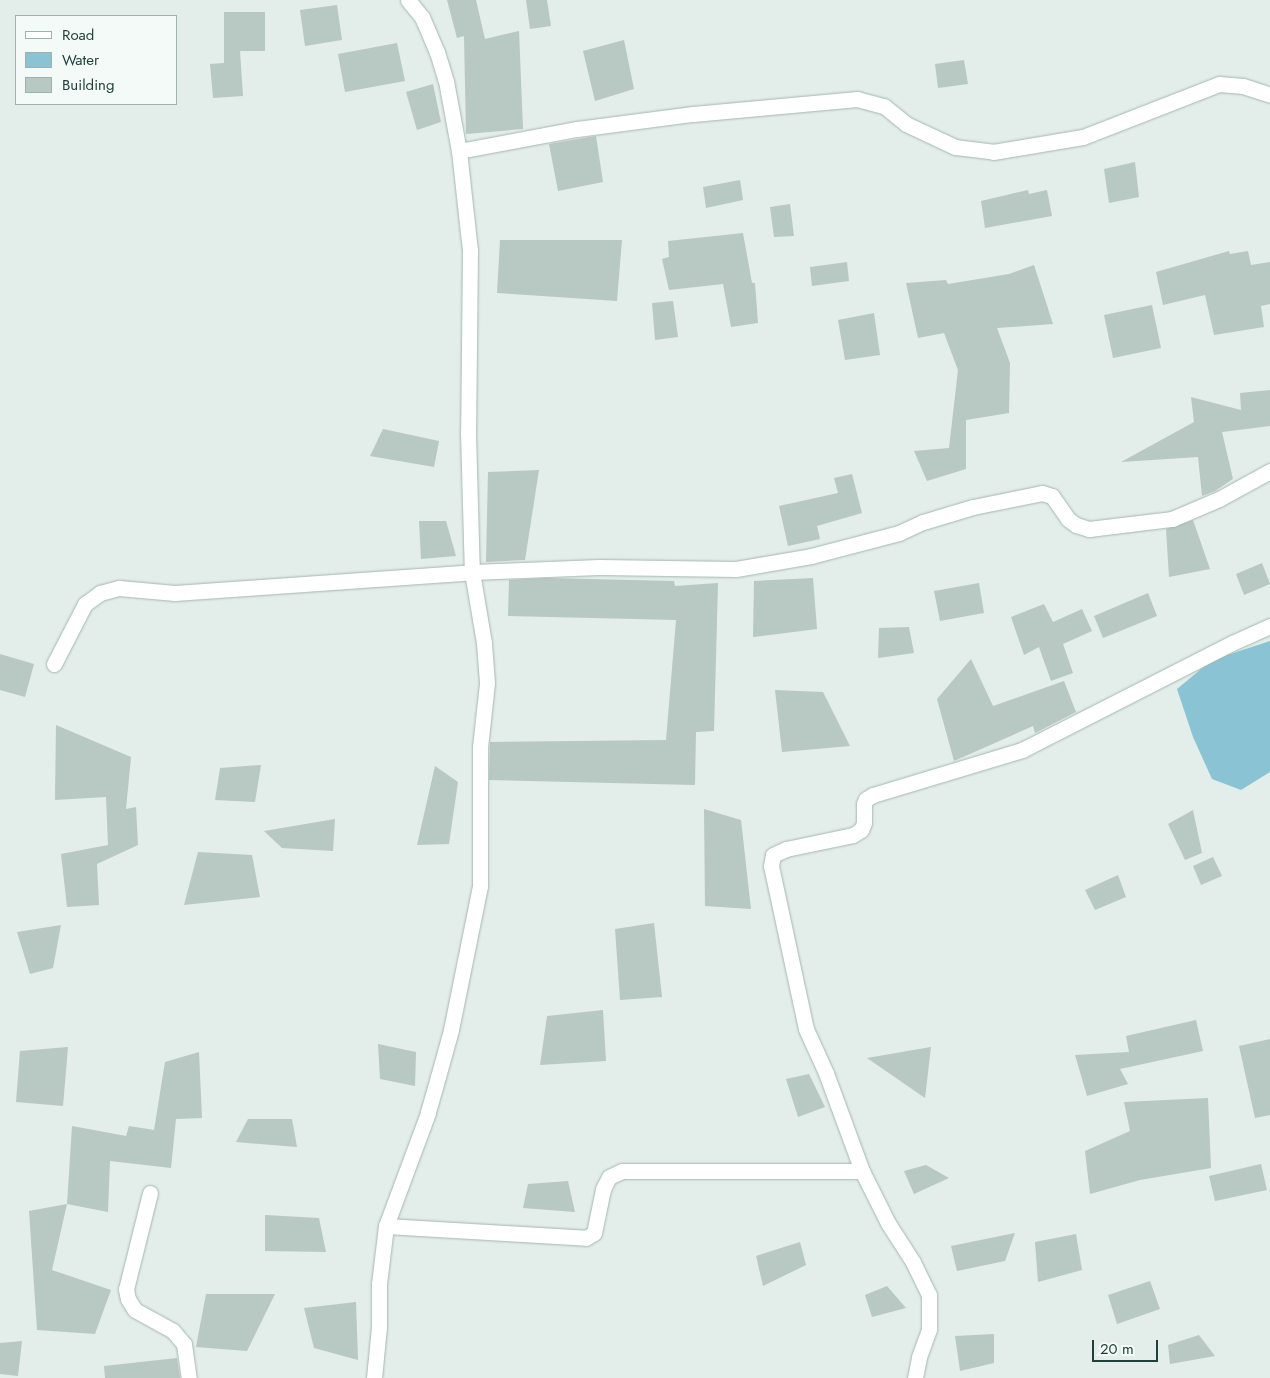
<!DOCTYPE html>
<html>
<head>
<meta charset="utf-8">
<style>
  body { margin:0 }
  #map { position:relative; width:1270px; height:1378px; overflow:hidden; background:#e3ede9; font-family:Jost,sans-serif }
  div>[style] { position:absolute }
  .water>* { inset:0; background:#8ac4d4 }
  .building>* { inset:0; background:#b8c8c3 }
  .roads { filter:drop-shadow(0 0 1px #a5b6b1) drop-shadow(0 0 1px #a5b6b1) }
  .street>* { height:15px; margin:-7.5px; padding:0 7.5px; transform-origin:7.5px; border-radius:7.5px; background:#fff }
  span { translate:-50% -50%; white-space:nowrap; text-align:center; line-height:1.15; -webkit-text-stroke:4px #f4faf7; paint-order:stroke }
  .legend { position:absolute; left:15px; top:15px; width:162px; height:90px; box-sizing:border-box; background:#f4faf7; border:1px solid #a0b0ab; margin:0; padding:6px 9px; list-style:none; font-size:15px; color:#224039 }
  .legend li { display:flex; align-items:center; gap:10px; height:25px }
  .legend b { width:25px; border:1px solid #a0b0ab }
  .scale { position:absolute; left:1092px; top:1340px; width:66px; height:22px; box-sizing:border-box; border:2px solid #224039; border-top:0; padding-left:6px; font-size:15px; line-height:18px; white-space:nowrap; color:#224039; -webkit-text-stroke:4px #f4faf7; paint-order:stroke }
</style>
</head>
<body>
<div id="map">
  <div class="water">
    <i style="clip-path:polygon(1270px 641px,1270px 772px,1241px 790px,1212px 779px,1193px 737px,1177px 689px,1212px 660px)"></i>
  </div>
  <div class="building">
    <i style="clip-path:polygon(447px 0,476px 0,485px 39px,519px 31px,523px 129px,466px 134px,464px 36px,457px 38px)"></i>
    <i style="clip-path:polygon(526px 0,547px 0,551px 26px,530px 29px)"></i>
    <i style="clip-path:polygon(337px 5px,342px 40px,305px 46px,300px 10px)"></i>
    <i style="clip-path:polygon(224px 12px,265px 12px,265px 51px,240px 51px,243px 96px,213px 98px,210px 64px,224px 63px)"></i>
    <i style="clip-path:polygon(624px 40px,634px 89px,595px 101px,583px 51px)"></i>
    <i style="clip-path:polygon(397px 43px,405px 81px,345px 92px,338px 54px)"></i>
    <i style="clip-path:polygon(964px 60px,968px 84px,938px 88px,935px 64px)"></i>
    <i style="clip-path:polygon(433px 84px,441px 122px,417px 130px,406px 92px)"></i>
    <i style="clip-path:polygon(596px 136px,603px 182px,558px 191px,549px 144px)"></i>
    <i style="clip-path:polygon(1135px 162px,1139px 197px,1109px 203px,1104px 169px)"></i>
    <i style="clip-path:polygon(740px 180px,743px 200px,706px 208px,703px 187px)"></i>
    <i style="clip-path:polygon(1028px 190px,1029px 194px,1047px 190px,1052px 216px,985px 228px,981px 201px)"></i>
    <i style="clip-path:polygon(790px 204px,794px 236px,774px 237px,770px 207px)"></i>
    <i style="clip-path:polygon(743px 233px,752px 283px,755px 283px,758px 323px,731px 327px,723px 284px,669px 290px,662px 259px,669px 257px,668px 241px)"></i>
    <i style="clip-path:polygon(500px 240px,622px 240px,617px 301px,497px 293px)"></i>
    <i style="clip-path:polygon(1229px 251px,1230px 254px,1248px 251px,1251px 265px,1270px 262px,1270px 304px,1261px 306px,1264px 327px,1214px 335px,1205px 295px,1163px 305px,1156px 272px)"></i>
    <i style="clip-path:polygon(847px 262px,849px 281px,812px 286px,810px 267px)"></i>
    <i style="clip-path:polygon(1034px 265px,1053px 324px,997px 328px,1010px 363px,1009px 413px,966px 420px,966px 469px,927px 481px,914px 451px,949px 448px,958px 370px,944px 333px,918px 338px,906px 283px,946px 280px,948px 284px,1009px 274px)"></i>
    <i style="clip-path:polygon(673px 301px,678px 337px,655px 340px,652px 303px)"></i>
    <i style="clip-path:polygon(1152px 305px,1161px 348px,1113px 358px,1104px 315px)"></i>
    <i style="clip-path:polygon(874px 313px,880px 355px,845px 360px,838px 320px)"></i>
    <i style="clip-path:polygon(1270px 390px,1270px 426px,1222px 432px,1233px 479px,1215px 491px,1202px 496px,1198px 457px,1121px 462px,1194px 422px,1191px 397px,1241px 410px,1240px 393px)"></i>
    <i style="clip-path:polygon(383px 429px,439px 441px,434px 467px,370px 456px)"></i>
    <i style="clip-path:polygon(539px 470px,525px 560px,486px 562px,488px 472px)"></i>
    <i style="clip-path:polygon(852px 474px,862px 513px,817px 526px,820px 539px,788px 546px,779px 506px,838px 493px,834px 478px)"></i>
    <i style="clip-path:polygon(1193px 520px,1210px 569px,1169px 577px,1166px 529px)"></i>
    <i style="clip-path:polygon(419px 521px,446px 521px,456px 556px,421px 559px)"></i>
    <i style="clip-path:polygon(1262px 563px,1270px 584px,1244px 595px,1236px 574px)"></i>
    <i style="clip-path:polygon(546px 578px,674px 581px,675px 586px,718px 583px,714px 731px,696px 732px,695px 785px,489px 780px,490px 742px,666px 740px,676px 620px,508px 616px,509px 580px)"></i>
    <i style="clip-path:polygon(813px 578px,817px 629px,753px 637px,754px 581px)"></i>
    <i style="clip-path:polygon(979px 583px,984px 613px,940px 621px,934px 591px)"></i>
    <i style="clip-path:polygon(1148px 593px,1157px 616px,1103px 638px,1094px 616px)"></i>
    <i style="clip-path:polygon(1044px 604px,1053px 622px,1082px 609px,1092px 631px,1063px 644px,1073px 673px,1051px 681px,1039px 647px,1024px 655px,1011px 617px)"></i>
    <i style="clip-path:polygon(909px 627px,914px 653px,878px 658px,879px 628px)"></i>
    <i style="clip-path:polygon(0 654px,34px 664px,25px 697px,0 690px)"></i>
    <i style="clip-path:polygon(971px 659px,993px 706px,1064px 681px,1076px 712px,1035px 733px,1033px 726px,954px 761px,937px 699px)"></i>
    <i style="clip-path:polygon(775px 690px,823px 692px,850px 746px,782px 752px)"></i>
    <i style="clip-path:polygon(56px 725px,131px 757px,126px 809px,136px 807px,138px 845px,97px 864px,99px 905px,67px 907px,61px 854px,108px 845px,106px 797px,55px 800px)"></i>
    <i style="clip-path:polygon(261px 765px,255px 802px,215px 800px,220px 768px)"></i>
    <i style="clip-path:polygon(435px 766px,458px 782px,449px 844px,417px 845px)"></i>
    <i style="clip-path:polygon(704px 809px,741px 820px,751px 909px,705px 906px)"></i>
    <i style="clip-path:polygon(1193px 810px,1202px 853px,1185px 860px,1168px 824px)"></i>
    <i style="clip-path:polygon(335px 819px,333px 851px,282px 848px,264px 831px)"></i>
    <i style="clip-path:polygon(198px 852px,252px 855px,260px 897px,184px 905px)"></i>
    <i style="clip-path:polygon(1213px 857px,1222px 876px,1201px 885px,1193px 866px)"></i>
    <i style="clip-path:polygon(1118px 875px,1126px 897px,1095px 910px,1085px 890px)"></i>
    <i style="clip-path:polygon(654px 923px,662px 997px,620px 1000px,615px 929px)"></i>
    <i style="clip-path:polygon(61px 925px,53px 968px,30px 974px,17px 932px)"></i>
    <i style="clip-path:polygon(603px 1010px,606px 1061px,540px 1065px,547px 1016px)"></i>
    <i style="clip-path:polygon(1196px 1020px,1203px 1051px,1120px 1069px,1128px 1084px,1087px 1096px,1075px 1055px,1129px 1052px,1126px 1036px)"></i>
    <i style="clip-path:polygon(1270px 1039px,1270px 1115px,1255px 1118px,1239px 1046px)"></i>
    <i style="clip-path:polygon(378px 1044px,416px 1052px,415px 1086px,380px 1079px)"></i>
    <i style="clip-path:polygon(68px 1047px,63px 1106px,16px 1102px,20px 1051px)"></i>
    <i style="clip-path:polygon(931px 1047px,925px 1098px,867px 1058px)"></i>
    <i style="clip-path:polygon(199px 1052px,202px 1118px,176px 1119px,171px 1168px,110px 1161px,108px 1212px,67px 1204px,72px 1126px,126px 1136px,129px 1126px,154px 1130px,165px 1062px)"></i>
    <i style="clip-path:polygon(809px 1074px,825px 1107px,798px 1117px,786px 1079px)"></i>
    <i style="clip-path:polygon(1208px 1098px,1211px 1168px,1140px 1180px,1090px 1194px,1085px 1151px,1130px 1131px,1124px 1102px)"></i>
    <i style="clip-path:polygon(248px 1119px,292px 1119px,297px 1147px,236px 1142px)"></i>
    <i style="clip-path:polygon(1261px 1164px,1267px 1190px,1215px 1201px,1209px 1176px)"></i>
    <i style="clip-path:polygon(926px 1165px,949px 1178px,914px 1194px,904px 1171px)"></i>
    <i style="clip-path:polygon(568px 1181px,575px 1212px,523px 1208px,528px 1184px)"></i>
    <i style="clip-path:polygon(67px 1204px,52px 1270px,111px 1290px,95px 1334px,37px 1330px,29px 1211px)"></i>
    <i style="clip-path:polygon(265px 1215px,319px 1218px,326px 1252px,265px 1251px)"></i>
    <i style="clip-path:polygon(1015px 1233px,1005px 1261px,957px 1271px,951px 1246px)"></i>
    <i style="clip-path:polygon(1076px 1234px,1082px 1270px,1038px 1282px,1035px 1242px)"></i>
    <i style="clip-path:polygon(800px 1242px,806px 1265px,763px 1286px,756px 1256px)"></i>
    <i style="clip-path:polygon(1150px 1281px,1160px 1309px,1117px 1324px,1108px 1295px)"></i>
    <i style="clip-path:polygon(887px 1286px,906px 1308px,872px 1317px,865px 1295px)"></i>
    <i style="clip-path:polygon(206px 1294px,275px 1294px,247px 1351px,196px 1347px)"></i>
    <i style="clip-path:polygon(356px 1302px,358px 1360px,314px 1348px,304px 1308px)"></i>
    <i style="clip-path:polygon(994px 1334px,994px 1363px,960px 1371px,955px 1336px)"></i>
    <i style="clip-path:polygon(1199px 1335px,1215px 1356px,1170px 1364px,1168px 1345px)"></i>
    <i style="clip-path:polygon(22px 1341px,18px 1376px,0 1374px,0 1343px)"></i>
    <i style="clip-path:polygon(177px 1358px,180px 1378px,105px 1378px,104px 1366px)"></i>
  </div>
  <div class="roads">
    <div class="street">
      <i style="left:408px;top:0;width:22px;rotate:51deg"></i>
      <i style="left:422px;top:17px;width:38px;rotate:67deg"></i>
      <i style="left:437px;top:52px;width:30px;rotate:73deg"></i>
      <i style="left:446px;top:81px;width:71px;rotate:79.5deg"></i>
      <i style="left:459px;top:151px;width:120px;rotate:-10.6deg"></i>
      <i style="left:577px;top:129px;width:117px;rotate:-7.4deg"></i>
      <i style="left:693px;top:114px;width:165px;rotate:-5.2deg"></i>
      <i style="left:857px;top:99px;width:28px;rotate:15deg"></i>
      <i style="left:884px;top:106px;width:28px;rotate:39deg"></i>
      <i style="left:906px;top:124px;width:54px;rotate:25.1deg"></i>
      <i style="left:955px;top:147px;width:38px;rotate:7deg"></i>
      <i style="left:993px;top:152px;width:91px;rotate:-9.5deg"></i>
      <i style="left:1083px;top:137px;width:146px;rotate:-21.3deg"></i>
      <i style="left:1219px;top:84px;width:24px;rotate:5deg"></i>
      <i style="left:1243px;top:86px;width:28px;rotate:18deg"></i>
      <i style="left:459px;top:151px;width:101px;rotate:83.7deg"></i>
      <i style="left:470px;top:251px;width:182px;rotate:90.6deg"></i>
      <i style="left:468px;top:433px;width:139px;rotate:88.4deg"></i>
      <i style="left:472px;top:572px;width:127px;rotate:-2.3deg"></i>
      <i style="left:599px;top:567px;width:137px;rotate:0.8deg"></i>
      <i style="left:736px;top:569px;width:76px;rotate:-9.8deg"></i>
      <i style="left:811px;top:556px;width:91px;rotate:-14.6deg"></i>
      <i style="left:899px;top:533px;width:26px;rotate:-25deg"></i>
      <i style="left:923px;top:522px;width:52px;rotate:-16.7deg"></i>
      <i style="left:973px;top:507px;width:70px;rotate:-11.5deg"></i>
      <i style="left:1042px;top:493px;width:10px;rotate:17deg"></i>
      <i style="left:1052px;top:496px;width:28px;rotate:55deg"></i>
      <i style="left:1068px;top:519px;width:10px;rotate:37deg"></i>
      <i style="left:1076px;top:525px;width:14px;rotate:17deg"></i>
      <i style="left:1089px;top:529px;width:84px;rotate:-6.9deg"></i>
      <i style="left:1172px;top:519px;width:51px;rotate:-23.1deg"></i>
      <i style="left:1219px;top:499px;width:58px;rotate:-28.8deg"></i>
      <i style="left:54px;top:664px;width:68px;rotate:-62.7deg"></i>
      <i style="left:85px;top:604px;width:19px;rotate:-36deg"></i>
      <i style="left:100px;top:593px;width:20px;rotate:-15deg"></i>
      <i style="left:119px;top:588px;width:56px;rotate:5.1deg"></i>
      <i style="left:175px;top:593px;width:298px;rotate:-4deg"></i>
      <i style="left:472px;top:572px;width:72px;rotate:80.4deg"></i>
      <i style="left:484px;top:643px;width:40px;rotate:85.7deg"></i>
      <i style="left:487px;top:683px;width:64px;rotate:96.2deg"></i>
      <i style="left:480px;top:747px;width:139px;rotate:90deg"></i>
      <i style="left:480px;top:886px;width:147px;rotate:101.4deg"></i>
      <i style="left:451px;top:1030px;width:49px;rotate:105.5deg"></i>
      <i style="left:438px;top:1077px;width:37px;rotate:106deg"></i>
      <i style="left:428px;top:1113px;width:121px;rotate:110.4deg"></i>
      <i style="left:386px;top:1226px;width:58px;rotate:96.9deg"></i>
      <i style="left:379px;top:1284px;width:43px;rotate:90deg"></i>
      <i style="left:379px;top:1327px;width:51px;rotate:95.6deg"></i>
      <i style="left:150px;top:1193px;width:99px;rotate:104deg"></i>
      <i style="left:126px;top:1289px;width:10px;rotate:79deg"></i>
      <i style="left:128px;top:1299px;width:13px;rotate:58deg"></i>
      <i style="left:135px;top:1310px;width:43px;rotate:28.9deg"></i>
      <i style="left:173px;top:1331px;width:17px;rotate:50deg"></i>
      <i style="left:184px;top:1344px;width:34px;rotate:82deg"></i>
      <i style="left:386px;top:1226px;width:200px;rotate:3.4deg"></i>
      <i style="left:586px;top:1238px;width:9px;rotate:-32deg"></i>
      <i style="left:594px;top:1233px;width:45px;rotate:-78.4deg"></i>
      <i style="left:603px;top:1189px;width:13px;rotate:-63deg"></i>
      <i style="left:609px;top:1177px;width:14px;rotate:-25deg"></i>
      <i style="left:622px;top:1171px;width:240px"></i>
      <i style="left:915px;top:1378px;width:21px;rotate:-79deg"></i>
      <i style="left:919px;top:1357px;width:30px;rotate:-70deg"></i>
      <i style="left:929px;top:1329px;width:34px;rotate:-90deg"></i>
      <i style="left:929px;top:1295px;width:37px;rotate:-116deg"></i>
      <i style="left:913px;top:1262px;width:46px;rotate:-122.7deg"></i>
      <i style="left:888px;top:1223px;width:58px;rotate:-116.6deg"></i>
      <i style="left:862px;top:1171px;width:104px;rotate:-110.2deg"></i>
      <i style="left:826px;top:1073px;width:48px;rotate:-114.4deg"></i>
      <i style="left:806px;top:1029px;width:167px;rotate:-102.1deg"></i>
      <i style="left:771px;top:866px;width:11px;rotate:-80deg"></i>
      <i style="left:773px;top:855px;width:14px;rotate:-25deg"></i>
      <i style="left:786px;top:849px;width:68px;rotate:-11.8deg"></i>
      <i style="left:853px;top:835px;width:9px;rotate:-32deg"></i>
      <i style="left:861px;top:830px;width:8px;rotate:-67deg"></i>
      <i style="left:864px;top:823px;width:19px;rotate:-90deg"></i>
      <i style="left:864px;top:804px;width:5px;rotate:-68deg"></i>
      <i style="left:866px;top:799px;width:8px;rotate:-30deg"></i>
      <i style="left:873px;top:795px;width:156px;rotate:-16.8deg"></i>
      <i style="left:1022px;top:750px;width:236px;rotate:-27deg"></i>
      <i style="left:1232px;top:643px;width:42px;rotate:-24.1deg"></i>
    </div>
  </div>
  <ul class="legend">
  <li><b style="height:6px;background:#fff"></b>Road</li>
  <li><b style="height:14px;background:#8ac4d4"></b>Water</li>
  <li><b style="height:14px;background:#b8c8c3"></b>Building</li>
  </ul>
  <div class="scale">20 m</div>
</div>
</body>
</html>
